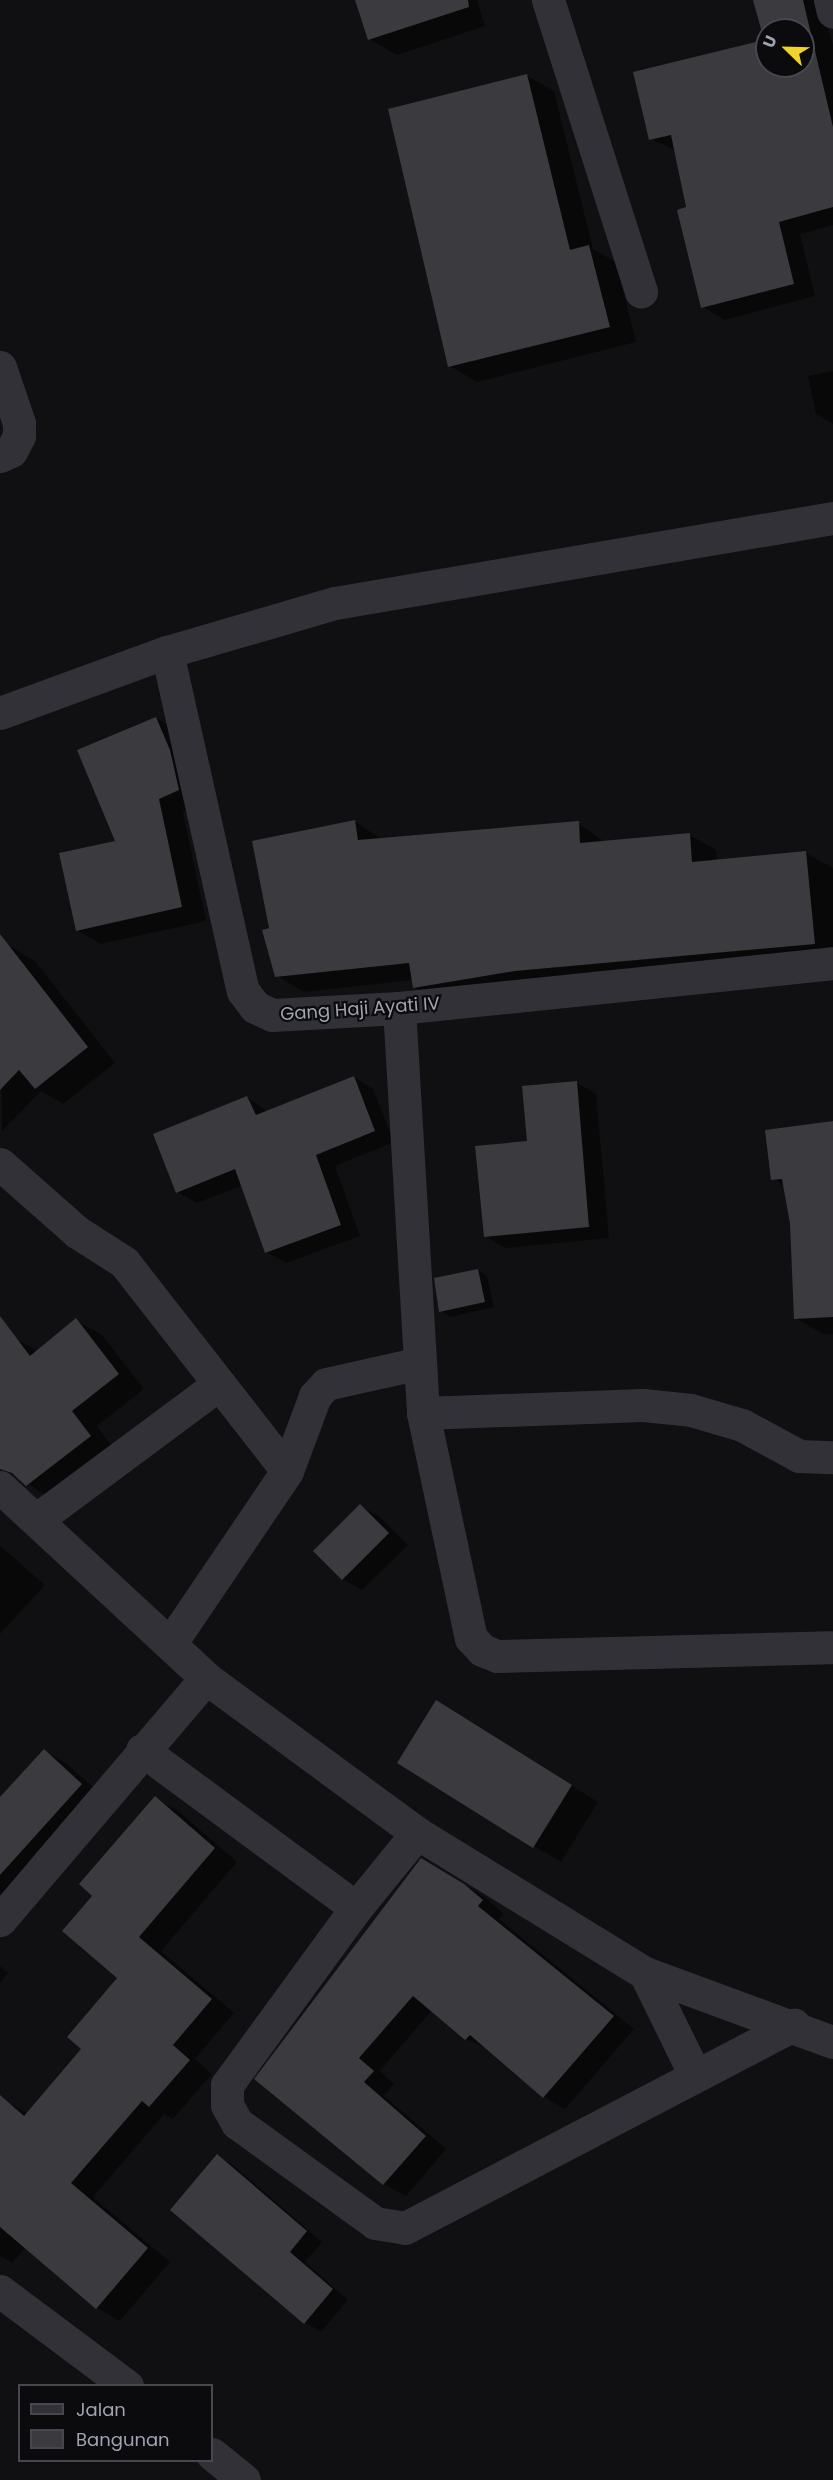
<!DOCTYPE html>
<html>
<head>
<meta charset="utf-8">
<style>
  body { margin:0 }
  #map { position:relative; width:833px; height:2480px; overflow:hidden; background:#101012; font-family:Poppins,sans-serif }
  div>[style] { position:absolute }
  .shadow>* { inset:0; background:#0007 }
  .building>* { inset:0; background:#3a3a3f }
  .street>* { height:33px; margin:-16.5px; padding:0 16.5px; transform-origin:16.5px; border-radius:16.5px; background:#313137 }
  span { translate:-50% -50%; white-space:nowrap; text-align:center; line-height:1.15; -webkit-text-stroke:4.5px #0b0b0d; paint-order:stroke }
  .street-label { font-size:18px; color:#a1a3b2 }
  .legend { position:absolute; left:18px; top:2384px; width:195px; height:78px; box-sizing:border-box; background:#0b0b0d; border:2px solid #47484f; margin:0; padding:8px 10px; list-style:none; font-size:18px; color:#a1a3b2 }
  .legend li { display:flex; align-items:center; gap:12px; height:30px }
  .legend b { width:30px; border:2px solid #47484f }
  .north { position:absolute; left:755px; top:18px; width:60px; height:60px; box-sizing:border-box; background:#0b0b0d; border:2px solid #47484f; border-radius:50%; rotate:293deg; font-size:16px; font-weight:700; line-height:24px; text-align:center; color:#a1a3b2 }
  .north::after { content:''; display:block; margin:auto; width:21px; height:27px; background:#f0d32a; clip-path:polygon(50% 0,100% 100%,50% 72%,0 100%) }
</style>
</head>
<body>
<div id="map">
  <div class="shadow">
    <i style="clip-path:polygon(356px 0,477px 0,485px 26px,397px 55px,369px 39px)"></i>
    <i style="clip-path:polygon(evenodd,754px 0,820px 0,833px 45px,833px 225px,800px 234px,815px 296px,724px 320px,703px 307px,676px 151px,651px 139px,766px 41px,754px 0,767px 30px,803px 30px,803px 66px,767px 66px,767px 30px)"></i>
    <i style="clip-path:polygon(527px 76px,554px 91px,593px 249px,616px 262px,636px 342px,477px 382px,450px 366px)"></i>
    <i style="clip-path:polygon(833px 371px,833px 424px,816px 414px,808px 376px)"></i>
    <i style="clip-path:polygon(156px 718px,180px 732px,202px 804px,183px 812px,206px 921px,101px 944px,77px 930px,117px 842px)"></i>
    <i style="clip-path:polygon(354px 821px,382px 839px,578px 823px,605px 842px,690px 835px,716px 850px,717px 861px,806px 853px,833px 868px,833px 960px,441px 1002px,414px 987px,413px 980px,304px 992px,277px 976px,271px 929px)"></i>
    <i style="clip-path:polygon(8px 945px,35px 961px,115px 1063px,63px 1104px,41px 1091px,2px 1131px,0 951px)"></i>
    <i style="clip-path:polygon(354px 1077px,373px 1089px,394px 1142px,335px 1166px,360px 1236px,286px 1263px,266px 1252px,243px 1185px,197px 1203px,177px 1192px,247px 1097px,268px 1112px)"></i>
    <i style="clip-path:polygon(577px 1083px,596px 1094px,609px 1238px,505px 1248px,485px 1236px,529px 1143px)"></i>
    <i style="clip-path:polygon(833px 1122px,833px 1334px,823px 1334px,795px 1318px,791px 1224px,785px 1186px,773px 1179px)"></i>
    <i style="clip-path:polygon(478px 1270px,487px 1276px,494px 1307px,450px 1317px,441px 1311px)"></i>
    <i style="clip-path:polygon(76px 1320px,102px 1335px,144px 1389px,97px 1426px,116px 1452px,53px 1500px,0 1466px,0 1351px,16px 1339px,38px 1351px)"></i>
    <i style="clip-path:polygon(360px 1506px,380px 1517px,408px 1545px,362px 1590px,343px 1579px)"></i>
    <i style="clip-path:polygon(0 1546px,45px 1585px,0 1634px)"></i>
    <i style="clip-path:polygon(464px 1718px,598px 1802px,561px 1862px,534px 1846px)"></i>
    <i style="clip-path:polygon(44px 1751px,67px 1764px,105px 1798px,0 1923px,0 1799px)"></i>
    <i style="clip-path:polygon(155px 1798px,178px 1811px,237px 1862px,161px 1951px,234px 2013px,195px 2059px,212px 2074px,173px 2119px,164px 2114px,93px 2197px,170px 2262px,120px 2321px,97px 2308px,26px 2247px,12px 2263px,0 2256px,0 2104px,4px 2100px,28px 2114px,83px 2049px,120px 1978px,95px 1896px)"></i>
    <i style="clip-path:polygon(443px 1872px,486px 1898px,504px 1914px,499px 1919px,634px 2029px,565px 2109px,544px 2097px,489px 2049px,466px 2039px,432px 2010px,380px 2071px,394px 2084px,384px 2096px,446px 2149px,406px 2196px,384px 2184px,256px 2079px)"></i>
    <i style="clip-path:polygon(0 1966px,8px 1973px,0 1983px)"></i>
    <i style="clip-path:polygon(218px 2156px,234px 2166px,322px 2242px,305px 2262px,348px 2300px,321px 2332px,305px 2322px)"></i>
  </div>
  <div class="building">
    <i style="clip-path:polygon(355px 0,468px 0,469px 7px,368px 40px)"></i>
    <i style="clip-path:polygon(evenodd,753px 0,803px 0,833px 127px,833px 207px,779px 222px,794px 284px,701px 308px,677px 210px,686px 207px,671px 135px,649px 140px,633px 72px,764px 40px,753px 0,767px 30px,803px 30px,803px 66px,767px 66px,767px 30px)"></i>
    <i style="clip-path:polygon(527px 74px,570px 250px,589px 245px,610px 327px,448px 367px,388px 109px)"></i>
    <i style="clip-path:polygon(156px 717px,170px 750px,179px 790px,159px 799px,182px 907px,76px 931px,59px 853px,115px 841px,77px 750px)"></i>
    <i style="clip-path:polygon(355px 820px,358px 840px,579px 821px,580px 843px,690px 833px,692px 862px,806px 851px,815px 944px,515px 971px,413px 988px,409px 963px,275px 977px,262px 930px,269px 928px,252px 841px)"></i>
    <i style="clip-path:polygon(0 934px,88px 1047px,35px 1089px,19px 1070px,0 1090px)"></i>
    <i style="clip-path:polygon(354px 1076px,375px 1131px,316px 1155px,341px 1225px,265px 1253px,235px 1169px,176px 1193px,153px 1134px,247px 1096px,256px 1115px)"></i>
    <i style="clip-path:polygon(577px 1081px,589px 1227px,484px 1237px,475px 1146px,527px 1141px,522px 1086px)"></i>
    <i style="clip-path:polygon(833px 1121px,833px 1317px,794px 1319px,790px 1224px,782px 1179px,771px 1180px,765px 1130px)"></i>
    <i style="clip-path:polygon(478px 1269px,485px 1302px,439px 1312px,434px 1278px)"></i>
    <i style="clip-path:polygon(0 1316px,30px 1356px,76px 1318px,119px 1374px,72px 1411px,91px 1436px,26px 1486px,12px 1473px,0 1469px)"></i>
    <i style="clip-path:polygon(360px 1504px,389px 1533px,342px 1580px,313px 1551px)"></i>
    <i style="clip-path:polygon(436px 1700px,572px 1785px,533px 1848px,397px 1763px)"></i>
    <i style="clip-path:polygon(44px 1749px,82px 1784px,0 1875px,0 1797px)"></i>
    <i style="clip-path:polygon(155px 1796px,215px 1848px,139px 1937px,212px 1999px,173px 2045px,190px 2060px,149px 2107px,142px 2101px,71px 2183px,148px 2248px,96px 2309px,0 2227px,0 2095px,24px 2116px,81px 2049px,67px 2037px,117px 1978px,62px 1931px,92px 1896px,79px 1884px)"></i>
    <i style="clip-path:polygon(421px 1858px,464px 1884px,483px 1900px,478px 1906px,614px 2016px,543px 2098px,470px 2035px,465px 2040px,413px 1996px,359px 2058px,374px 2071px,364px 2082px,426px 2136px,383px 2185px,254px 2079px)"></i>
    <i style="clip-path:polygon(217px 2154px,307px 2231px,290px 2252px,333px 2289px,304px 2324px,170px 2210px)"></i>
  </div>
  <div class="street">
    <i style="left:548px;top:0;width:306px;rotate:72.3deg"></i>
    <i style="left:830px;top:0;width:12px;rotate:76deg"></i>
    <i style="left:0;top:367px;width:59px;rotate:71.3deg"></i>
    <i style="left:19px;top:423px;width:13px;rotate:90deg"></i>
    <i style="left:19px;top:436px;width:17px;rotate:118deg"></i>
    <i style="left:11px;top:451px;width:12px;rotate:156deg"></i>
    <i style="left:167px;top:652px;width:347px;rotate:77.4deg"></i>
    <i style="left:243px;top:991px;width:20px;rotate:53deg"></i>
    <i style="left:255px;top:1007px;width:19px;rotate:25deg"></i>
    <i style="left:272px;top:1015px;width:127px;rotate:-3.2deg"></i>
    <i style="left:399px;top:1008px;width:436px;rotate:-5.9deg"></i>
    <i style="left:0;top:713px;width:178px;rotate:-20.1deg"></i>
    <i style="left:167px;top:652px;width:175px;rotate:-16.3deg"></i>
    <i style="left:335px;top:603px;width:505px;rotate:-9.69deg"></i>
    <i style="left:399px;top:1008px;width:406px;rotate:86.6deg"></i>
    <i style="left:423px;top:1413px;width:230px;rotate:78deg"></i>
    <i style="left:471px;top:1638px;width:16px;rotate:47deg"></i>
    <i style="left:482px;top:1650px;width:16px;rotate:22deg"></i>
    <i style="left:497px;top:1656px;width:333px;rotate:-1.5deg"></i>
    <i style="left:0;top:1164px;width:103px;rotate:41.4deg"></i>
    <i style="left:77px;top:1232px;width:56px;rotate:32.6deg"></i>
    <i style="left:124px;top:1262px;width:265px;rotate:52deg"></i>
    <i style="left:423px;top:1413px;width:220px;rotate:-2.1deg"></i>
    <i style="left:643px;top:1405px;width:48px;rotate:5.9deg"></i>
    <i style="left:691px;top:1410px;width:53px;rotate:16.4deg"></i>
    <i style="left:742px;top:1425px;width:65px;rotate:28.5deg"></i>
    <i style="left:799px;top:1456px;width:34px;rotate:2deg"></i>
    <i style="left:0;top:1487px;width:281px;rotate:42.8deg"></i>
    <i style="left:206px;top:1678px;width:262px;rotate:36.3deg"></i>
    <i style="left:417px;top:1833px;width:268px;rotate:31.6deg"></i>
    <i style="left:645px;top:1973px;width:200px;rotate:20.2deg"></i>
    <i style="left:36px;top:1520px;width:228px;rotate:-36.6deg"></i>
    <i style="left:170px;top:1644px;width:209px;rotate:-55.9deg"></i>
    <i style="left:287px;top:1471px;width:80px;rotate:-69.5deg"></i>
    <i style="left:315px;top:1396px;width:16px;rotate:-47deg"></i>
    <i style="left:326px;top:1384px;width:96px;rotate:-12.6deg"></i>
    <i style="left:142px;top:1750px;width:266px;rotate:36.4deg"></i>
    <i style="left:417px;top:1833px;width:97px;rotate:129.1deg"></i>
    <i style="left:356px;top:1908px;width:219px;rotate:126.1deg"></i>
    <i style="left:227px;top:2085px;width:20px;rotate:90deg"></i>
    <i style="left:227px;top:2105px;width:21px;rotate:61deg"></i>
    <i style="left:237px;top:2123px;width:170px;rotate:35.9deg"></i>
    <i style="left:375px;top:2223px;width:30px;rotate:9deg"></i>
    <i style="left:405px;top:2228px;width:439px;rotate:-27.6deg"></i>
    <i style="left:0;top:1920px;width:318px;rotate:-49.6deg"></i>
    <i style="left:645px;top:1973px;width:114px;rotate:63.9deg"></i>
    <i style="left:0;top:2291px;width:159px;rotate:36.8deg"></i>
    <i style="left:212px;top:2454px;width:41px;rotate:39.1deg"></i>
  </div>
  <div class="street-label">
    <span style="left:360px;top:1009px;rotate:-4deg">Gang Haji Ayati IV</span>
  </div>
  <ul class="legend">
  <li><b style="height:8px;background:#313137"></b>Jalan</li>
  <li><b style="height:16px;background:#3a3a3f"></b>Bangunan</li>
  </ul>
  <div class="north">U</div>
</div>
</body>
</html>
